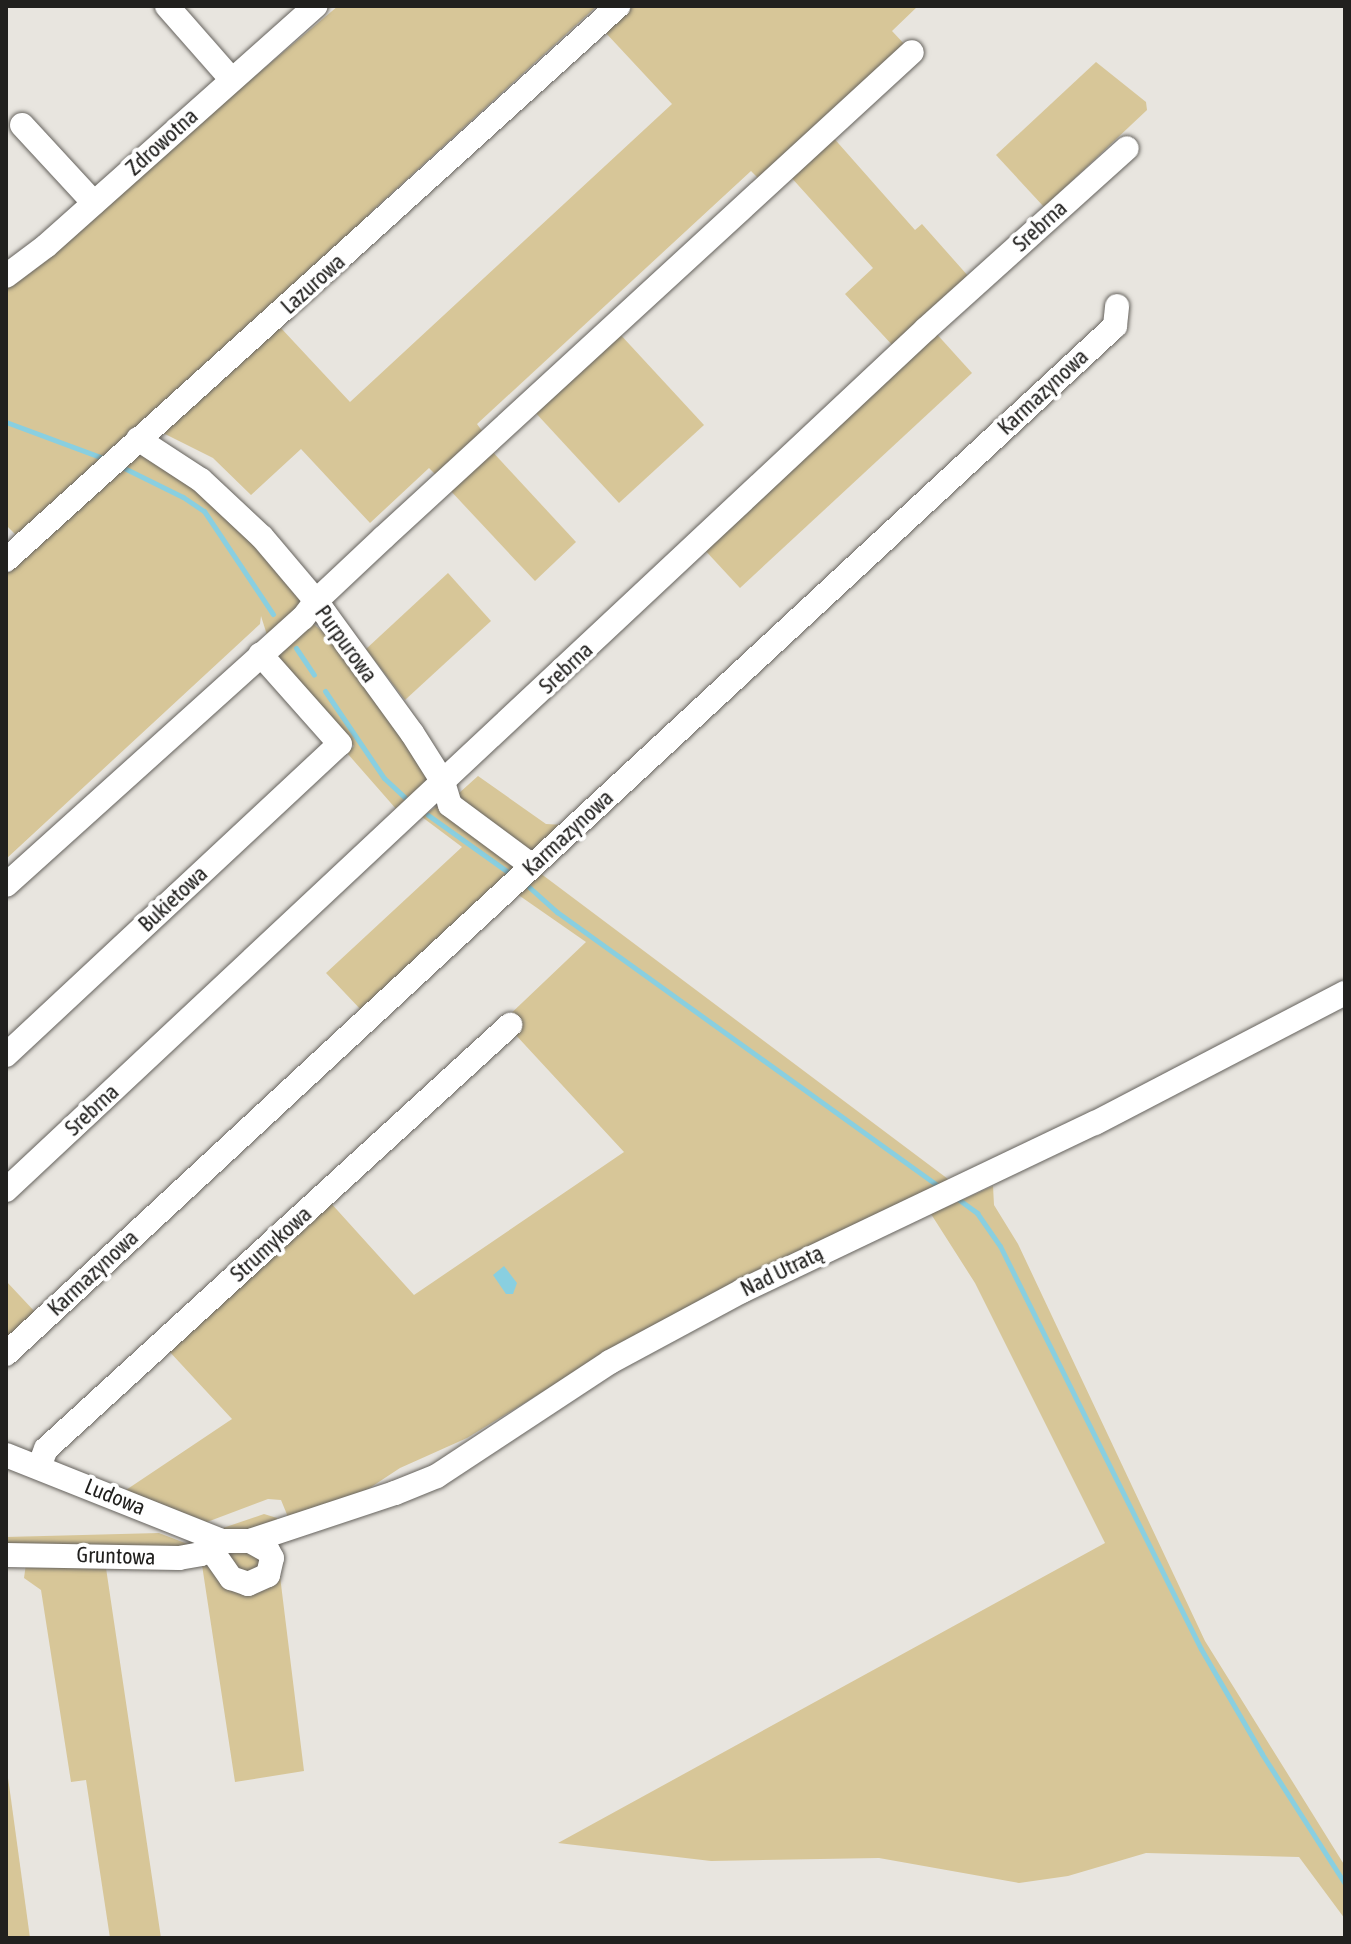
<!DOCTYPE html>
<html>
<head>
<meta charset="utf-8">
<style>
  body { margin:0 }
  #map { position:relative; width:1351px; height:1944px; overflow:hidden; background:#e8e5df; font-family:"Asap Condensed",sans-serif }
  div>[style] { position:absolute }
  .green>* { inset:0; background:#d7c698 }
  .water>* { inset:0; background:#89cfe0 }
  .stream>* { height:5px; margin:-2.5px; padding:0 2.5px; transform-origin:2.5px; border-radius:2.5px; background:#89cfe0 }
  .roads { filter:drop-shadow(0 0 2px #65625d) drop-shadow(0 0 2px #65625d) }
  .minor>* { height:24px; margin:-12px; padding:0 12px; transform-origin:12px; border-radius:12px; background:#fff }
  span { translate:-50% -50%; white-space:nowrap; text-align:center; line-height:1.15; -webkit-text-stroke:8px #fff; paint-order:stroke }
  .street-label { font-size:22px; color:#21201e }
  .frame { position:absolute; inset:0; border:8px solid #21201e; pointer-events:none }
</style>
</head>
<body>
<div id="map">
  <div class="green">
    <i style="clip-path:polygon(338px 6px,597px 6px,371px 212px,338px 249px,18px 537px,6px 525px,6px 287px)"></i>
    <i style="clip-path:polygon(631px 6px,918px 6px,892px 31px,907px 47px,761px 181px,751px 171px,477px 424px,485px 435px,439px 478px,429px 468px,370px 523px,301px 449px,251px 495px,213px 458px,161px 432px,280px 327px,350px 402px,672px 104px,604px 31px)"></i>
    <i style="clip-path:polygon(1096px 62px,1146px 102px,1147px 110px,1044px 207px,996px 155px)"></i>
    <i style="clip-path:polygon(831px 135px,915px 230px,922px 224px,969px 277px,894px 347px,845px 294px,873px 268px,789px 175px)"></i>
    <i style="clip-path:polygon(934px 331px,972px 373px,740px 588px,702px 547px)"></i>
    <i style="clip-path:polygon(618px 332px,704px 425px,619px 503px,533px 410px)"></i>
    <i style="clip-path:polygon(490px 449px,576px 542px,535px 581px,448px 488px)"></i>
    <i style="clip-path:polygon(139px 452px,195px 484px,251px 539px,305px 602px,267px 635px,261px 616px,260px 624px,6px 859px,6px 574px)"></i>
    <i style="clip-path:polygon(448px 573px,491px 621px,405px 700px,366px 649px)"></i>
    <i style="clip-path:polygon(311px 622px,327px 635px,391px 715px,431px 784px,397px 810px,347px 753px,354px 746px,272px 655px)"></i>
    <i style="clip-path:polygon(478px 776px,546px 824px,564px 825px,540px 848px,530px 851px,461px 803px,458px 794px)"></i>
    <i style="clip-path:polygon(437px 806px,446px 807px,509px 856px,515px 869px,363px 1012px,326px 973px,462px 847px,422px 817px)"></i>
    <i style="clip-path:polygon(540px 873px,952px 1182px,776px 1261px,593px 1361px,467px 1438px,400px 1468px,356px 1497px,288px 1517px,281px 1500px,268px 1499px,207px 1522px,126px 1490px,232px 1419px,168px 1350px,329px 1201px,414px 1295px,624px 1152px,513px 1032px,505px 1019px,586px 942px,517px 894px)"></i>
    <i style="clip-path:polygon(993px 1186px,994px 1205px,1018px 1244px,1205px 1641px,1345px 1866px,1345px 1919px,1299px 1857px,1146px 1853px,1068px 1876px,1019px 1883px,879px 1858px,711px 1861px,558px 1843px,1105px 1543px,975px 1283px,931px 1214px)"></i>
    <i style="clip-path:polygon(6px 1281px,36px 1313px,6px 1340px)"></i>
    <i style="clip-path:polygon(264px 1514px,277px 1518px,277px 1523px,244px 1533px,220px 1529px)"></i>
    <i style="clip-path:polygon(159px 1533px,193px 1546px,6px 1549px,6px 1537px)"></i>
    <i style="clip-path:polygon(221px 1550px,250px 1550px,266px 1561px,243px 1577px)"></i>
    <i style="clip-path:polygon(26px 1564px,106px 1568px,161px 1938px,110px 1938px,86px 1780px,71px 1782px,41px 1590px,24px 1578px)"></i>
    <i style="clip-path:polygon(213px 1564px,223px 1580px,279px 1568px,304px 1771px,235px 1782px,202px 1565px)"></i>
    <i style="clip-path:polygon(6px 1764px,10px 1792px,30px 1938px,6px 1938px)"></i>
  </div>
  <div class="water">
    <i style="clip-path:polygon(504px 1266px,517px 1283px,513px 1294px,506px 1294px,493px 1275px)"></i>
  </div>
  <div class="stream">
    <i style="left:6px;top:422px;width:103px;rotate:20.4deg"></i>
    <i style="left:120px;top:466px;width:70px;rotate:26.2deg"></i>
    <i style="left:183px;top:497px;width:25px;rotate:34deg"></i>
    <i style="left:204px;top:511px;width:124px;rotate:56.2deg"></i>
    <i style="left:296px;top:648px;width:32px;rotate:56deg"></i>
    <i style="left:325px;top:691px;width:105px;rotate:55.9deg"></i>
    <i style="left:384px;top:778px;width:35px;rotate:43deg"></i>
    <i style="left:428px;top:815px;width:98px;rotate:35.5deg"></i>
    <i style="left:529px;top:887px;width:38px;rotate:42deg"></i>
    <i style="left:557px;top:912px;width:473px;rotate:35.7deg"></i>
    <i style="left:958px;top:1199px;width:24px;rotate:36deg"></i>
    <i style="left:977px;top:1213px;width:40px;rotate:55.1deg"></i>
    <i style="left:1000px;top:1246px;width:450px;rotate:63.5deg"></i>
    <i style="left:1201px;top:1649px;width:121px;rotate:59.8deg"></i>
    <i style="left:1262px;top:1754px;width:154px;rotate:57.4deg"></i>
  </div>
  <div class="roads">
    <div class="minor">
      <i style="left:167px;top:6px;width:98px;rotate:48.7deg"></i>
      <i style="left:22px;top:125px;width:106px;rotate:47.3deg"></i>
      <i style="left:6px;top:276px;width:50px;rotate:-36.9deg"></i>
      <i style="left:46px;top:246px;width:361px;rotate:-41.7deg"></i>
      <i style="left:138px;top:439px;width:75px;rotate:33.1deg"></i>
      <i style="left:201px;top:480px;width:83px;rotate:43.1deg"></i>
      <i style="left:262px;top:537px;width:84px;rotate:49.8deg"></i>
      <i style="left:316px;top:601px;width:163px;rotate:54deg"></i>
      <i style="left:412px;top:733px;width:58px;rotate:57.7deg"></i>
      <i style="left:443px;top:782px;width:24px;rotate:73deg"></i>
      <i style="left:450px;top:805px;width:102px;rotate:36.6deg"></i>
      <i style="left:6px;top:560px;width:826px;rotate:-42.15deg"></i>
      <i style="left:6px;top:885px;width:399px;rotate:-42deg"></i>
      <i style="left:303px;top:618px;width:21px;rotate:-53deg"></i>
      <i style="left:316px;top:601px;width:92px;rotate:-43.2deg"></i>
      <i style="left:383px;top:538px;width:718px;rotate:-42.57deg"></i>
      <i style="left:6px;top:1055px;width:456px;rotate:-43deg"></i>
      <i style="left:340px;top:744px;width:120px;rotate:-131.6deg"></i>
      <i style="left:6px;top:1190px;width:1260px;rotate:-43.1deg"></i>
      <i style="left:926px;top:329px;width:270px;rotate:-42deg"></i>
      <i style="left:6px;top:1354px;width:1512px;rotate:-42.83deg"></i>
      <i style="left:1115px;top:326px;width:20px;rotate:-84deg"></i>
      <i style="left:6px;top:1455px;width:232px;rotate:21.7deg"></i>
      <i style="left:222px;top:1541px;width:28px"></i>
      <i style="left:250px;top:1541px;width:153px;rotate:-18.3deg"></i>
      <i style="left:395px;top:1493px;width:45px;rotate:-22deg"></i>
      <i style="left:437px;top:1476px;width:207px;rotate:-33.4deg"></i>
      <i style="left:610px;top:1362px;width:150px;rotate:-28.3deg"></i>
      <i style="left:742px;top:1291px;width:391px;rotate:-25.5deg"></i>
      <i style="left:1095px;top:1123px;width:282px;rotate:-27.5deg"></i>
      <i style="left:39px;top:1467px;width:19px;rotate:-69deg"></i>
      <i style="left:46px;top:1449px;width:629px;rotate:-42.42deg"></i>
      <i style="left:210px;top:1548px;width:37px;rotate:55deg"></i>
      <i style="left:231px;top:1578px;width:18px;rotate:19deg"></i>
      <i style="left:248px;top:1584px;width:22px;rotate:-24deg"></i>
      <i style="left:268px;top:1575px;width:17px;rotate:-77deg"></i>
      <i style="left:272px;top:1558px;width:8px;rotate:-120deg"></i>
      <i style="left:268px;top:1551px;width:21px;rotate:-151deg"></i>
      <i style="left:6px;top:1555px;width:173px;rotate:1deg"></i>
      <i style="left:179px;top:1558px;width:22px;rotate:-10deg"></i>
      <i style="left:201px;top:1554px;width:25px;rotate:-32deg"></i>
    </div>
  </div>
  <div class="street-label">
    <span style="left:162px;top:142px;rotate:-42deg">Zdrowotna</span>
    <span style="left:1040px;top:226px;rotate:-42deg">Srebrna</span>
    <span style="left:313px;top:284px;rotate:-42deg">Lazurowa</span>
    <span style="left:1043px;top:392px;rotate:-43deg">Karmazynowa</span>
    <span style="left:346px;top:644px;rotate:54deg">Purpurowa</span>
    <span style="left:566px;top:668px;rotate:-43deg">Srebrna</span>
    <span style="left:568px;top:833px;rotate:-43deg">Karmazynowa</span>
    <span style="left:173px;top:899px;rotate:-43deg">Bukietowa</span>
    <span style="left:92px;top:1110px;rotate:-43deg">Srebrna</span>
    <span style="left:271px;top:1244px;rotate:-42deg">Strumykowa</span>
    <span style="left:782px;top:1271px;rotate:-26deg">Nad Utratą</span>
    <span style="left:93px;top:1273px;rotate:-43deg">Karmazynowa</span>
    <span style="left:115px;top:1497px;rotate:22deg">Ludowa</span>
    <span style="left:116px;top:1556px;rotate:2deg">Gruntowa</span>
  </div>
  <div class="frame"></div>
</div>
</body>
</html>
